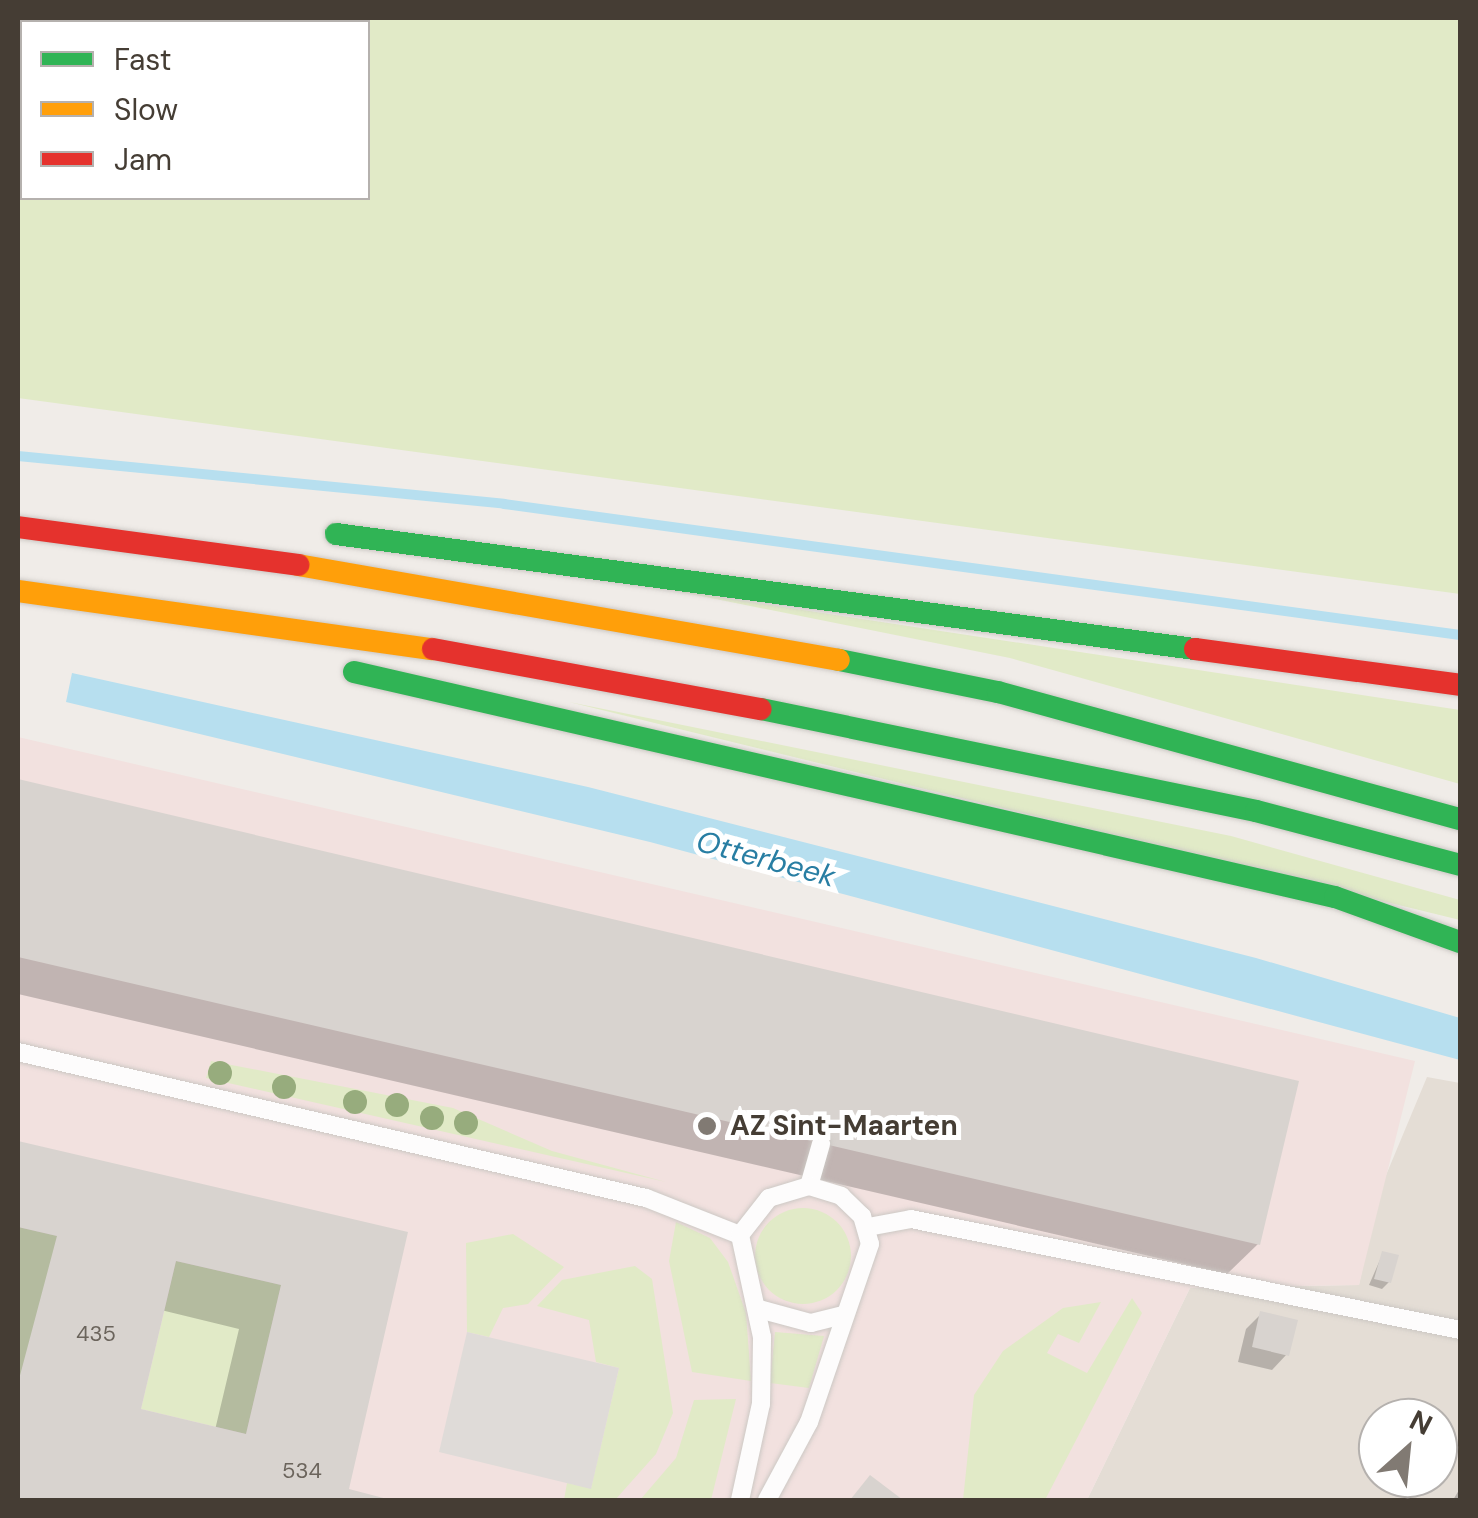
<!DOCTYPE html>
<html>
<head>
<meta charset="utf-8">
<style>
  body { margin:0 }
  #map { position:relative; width:1478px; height:1518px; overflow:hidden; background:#f0ece8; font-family:"DM Sans",sans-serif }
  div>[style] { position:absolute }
  .residential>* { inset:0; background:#e4ddd5 }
  .medical>* { inset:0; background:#f2e1df }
  .green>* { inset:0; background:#e1eac7 }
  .round { border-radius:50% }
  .parking>* { inset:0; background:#dfdbd8 }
  .water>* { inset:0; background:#b7dfef }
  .shadow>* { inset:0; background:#0003 }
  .stream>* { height:10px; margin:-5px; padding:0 5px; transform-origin:5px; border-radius:5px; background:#b7dfef }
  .building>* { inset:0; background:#d8d3cf }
  .roads { filter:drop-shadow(0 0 2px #ccc8c4) drop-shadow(0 0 2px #ccc8c4) }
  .lane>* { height:18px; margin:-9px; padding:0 9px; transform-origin:9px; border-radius:9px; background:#fdfcfc }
  .fast>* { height:22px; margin:-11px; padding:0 11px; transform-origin:11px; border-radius:11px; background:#30b455 }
  .slow>* { height:22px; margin:-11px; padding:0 11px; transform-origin:11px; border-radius:11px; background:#ff9f0a }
  .jam>* { height:22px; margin:-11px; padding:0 11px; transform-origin:11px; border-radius:11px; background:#e5322d }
  .trees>* { width:24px; height:24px; margin:-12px; border-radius:50%; background:#97ac7d }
  .dots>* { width:28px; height:28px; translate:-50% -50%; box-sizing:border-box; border:5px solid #fff; border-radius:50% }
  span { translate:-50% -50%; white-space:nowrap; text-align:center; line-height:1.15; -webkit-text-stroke:10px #fff; paint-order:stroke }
  .number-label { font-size:22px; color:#6b645c }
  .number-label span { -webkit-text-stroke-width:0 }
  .poi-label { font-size:28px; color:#453d34; font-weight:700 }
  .left { translate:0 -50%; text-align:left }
  .water-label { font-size:30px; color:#287ea3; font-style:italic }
  .frame { position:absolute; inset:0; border:20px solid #453d34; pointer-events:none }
  .legend { position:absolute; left:20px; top:20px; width:350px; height:180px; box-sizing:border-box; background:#fff; border:2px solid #b5b1ae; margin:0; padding:12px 18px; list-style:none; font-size:30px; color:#453d34 }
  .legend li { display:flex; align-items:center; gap:20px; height:50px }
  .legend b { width:50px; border:2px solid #b5b1ae }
  .north { position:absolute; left:1358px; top:1398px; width:100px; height:100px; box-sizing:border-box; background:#fff; border:2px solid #b5b1ae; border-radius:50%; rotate:27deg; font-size:28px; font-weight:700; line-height:40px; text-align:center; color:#453d34 }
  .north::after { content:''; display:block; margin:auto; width:35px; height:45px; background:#817a73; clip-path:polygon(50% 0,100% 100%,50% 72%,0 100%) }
</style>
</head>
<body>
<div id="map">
  <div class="residential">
    <i style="clip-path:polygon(evenodd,1427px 1077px,1460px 1083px,1460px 1500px,1087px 1500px,1190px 1288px,1359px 1285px,1379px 1192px,1427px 1077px,1378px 1418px,1438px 1418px,1438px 1478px,1378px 1478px,1378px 1418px)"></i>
  </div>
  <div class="medical">
    <i style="clip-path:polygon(18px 737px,1415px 1061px,1359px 1285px,1190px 1288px,1087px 1500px,18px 1500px)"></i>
  </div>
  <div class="green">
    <i style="clip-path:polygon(evenodd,18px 18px,1460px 18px,1460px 594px,18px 398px,18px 18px,368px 22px,368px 198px,22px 198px,22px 22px,368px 22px)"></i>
    <i style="clip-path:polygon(666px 589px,1460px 710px,1460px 784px,1010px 658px)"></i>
    <i style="clip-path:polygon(569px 702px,1231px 836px,1460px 900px,1460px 920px)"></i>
    <i style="clip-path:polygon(211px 1061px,453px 1108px,552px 1151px,666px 1182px,206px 1078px)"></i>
    <i class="round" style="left:755px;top:1208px;width:96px;height:96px"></i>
    <i style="clip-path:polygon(676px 1222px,710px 1238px,728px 1262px,746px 1313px,751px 1381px,692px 1372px,669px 1261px)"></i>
    <i style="clip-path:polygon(18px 1227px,57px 1236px,22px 1385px,18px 1383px)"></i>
    <i style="clip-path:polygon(513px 1234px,564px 1267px,528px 1304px,503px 1308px,489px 1337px,467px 1332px,466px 1243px)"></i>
    <i style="clip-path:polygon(176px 1261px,281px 1285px,246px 1434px,141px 1409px)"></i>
    <i style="clip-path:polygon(635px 1266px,652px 1279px,673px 1413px,656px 1454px,615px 1500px,564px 1500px,567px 1483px,591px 1488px,619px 1368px,596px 1362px,589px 1320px,537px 1306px,562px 1280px)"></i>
    <i style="clip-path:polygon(1132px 1298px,1142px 1313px,1045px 1500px,963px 1500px,974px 1395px,1003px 1351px,1063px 1308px,1101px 1302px,1079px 1343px,1058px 1334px,1047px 1353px,1087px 1373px)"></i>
    <i style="clip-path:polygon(775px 1332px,824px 1336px,809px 1388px,770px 1383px)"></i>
    <i style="clip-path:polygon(736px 1399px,711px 1500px,640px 1500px,676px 1458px,694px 1400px)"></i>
  </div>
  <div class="parking">
    <i style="clip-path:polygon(467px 1332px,619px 1368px,591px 1489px,439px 1452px)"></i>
  </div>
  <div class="water">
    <i style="clip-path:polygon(72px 673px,588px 787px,1256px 958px,1460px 1018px,1460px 1060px,650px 842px,66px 702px)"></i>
  </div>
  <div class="shadow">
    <i style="clip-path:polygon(18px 781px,1296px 1083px,1258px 1244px,1227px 1274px,18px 994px)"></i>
    <i style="clip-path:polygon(evenodd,18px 1144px,405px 1234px,344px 1497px,383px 1500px,18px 1500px,18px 1144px,161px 1310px,239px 1329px,215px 1430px,138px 1411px,161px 1310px)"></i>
    <i style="clip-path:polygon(1383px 1253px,1389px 1282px,1382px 1289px,1369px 1285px)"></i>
    <i style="clip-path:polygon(1261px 1314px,1287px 1354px,1272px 1370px,1238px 1362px,1246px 1329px)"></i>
    <i style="clip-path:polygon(1460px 1488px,1460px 1500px,1453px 1500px,1459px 1490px)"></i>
  </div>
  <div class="stream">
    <i style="left:18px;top:456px;width:488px;rotate:5.6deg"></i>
    <i style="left:504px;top:504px;width:965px;rotate:7.8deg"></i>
  </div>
  <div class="building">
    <i style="clip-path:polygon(18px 779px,1299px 1081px,1260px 1245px,18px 957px)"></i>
    <i style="clip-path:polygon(evenodd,18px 1141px,408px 1232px,349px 1489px,391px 1500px,18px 1500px,18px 1383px,57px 1236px,18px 1227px,18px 1141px,176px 1261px,281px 1285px,246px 1434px,141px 1409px,176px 1261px)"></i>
    <i style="clip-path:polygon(1382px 1251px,1399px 1255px,1391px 1283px,1374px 1279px)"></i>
    <i style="clip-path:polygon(1260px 1311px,1298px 1320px,1289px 1356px,1252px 1347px)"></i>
    <i style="clip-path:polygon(870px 1475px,903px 1500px,850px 1500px)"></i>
  </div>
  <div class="roads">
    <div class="lane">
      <i style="left:18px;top:1052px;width:645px;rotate:13.09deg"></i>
      <i style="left:646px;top:1198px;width:101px;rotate:21.5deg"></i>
      <i style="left:809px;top:1186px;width:44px;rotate:-74.1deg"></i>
      <i style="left:868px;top:1227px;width:44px;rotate:-10.5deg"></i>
      <i style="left:911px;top:1219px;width:560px;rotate:11.43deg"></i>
      <i style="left:759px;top:1309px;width:54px;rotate:15.1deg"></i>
      <i style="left:811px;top:1323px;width:32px;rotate:-14deg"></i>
      <i style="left:740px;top:1500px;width:98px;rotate:-77.7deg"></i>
      <i style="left:761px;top:1404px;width:67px;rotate:-89.1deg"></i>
      <i style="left:762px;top:1337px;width:104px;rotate:-102.2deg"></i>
      <i style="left:740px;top:1235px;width:47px;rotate:-51.9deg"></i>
      <i style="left:769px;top:1198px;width:42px;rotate:-16.7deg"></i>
      <i style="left:809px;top:1186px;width:34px;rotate:17deg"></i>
      <i style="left:841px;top:1196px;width:29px;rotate:44deg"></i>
      <i style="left:862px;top:1216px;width:29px;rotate:74deg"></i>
      <i style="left:870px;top:1244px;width:188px;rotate:108.9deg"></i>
      <i style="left:809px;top:1422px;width:89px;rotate:118.3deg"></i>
    </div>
    <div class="fast">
      <i style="left:336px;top:534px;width:867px;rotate:7.63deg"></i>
      <i style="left:839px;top:660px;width:162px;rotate:11.4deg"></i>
      <i style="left:998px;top:692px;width:479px;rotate:15.4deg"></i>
      <i style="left:354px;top:672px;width:1006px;rotate:12.92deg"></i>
      <i style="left:1335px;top:897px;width:133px;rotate:19.8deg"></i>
      <i style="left:761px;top:709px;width:505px;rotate:11.64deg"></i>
      <i style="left:1256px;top:811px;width:211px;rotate:14.8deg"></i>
    </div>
    <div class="slow">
      <i style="left:298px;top:565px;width:549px;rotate:9.96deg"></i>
      <i style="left:18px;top:591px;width:419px;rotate:8deg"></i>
    </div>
    <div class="jam">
      <i style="left:18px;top:527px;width:283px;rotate:7.7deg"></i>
      <i style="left:433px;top:649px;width:333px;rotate:10.4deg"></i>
      <i style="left:1195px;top:649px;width:267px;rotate:7.7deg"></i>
    </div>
  </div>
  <div class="trees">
    <i style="left:220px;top:1073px"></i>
    <i style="left:284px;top:1087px"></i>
    <i style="left:355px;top:1102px"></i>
    <i style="left:397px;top:1105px"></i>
    <i style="left:432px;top:1118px"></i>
    <i style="left:466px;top:1123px"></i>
  </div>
  <div class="dots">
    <i style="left:707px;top:1126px;background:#817a73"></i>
  </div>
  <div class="number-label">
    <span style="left:96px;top:1334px">435</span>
    <span style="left:302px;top:1471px">534</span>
  </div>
  <div class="poi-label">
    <span class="left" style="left:730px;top:1126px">AZ Sint-Maarten</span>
  </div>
  <div class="water-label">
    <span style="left:766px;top:859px;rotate:15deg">Otterbeek</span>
  </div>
  <div class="frame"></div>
  <ul class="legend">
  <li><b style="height:12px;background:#30b455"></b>Fast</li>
  <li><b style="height:12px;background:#ff9f0a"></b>Slow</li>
  <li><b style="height:12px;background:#e5322d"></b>Jam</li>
  </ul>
  <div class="north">N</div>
</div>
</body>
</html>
